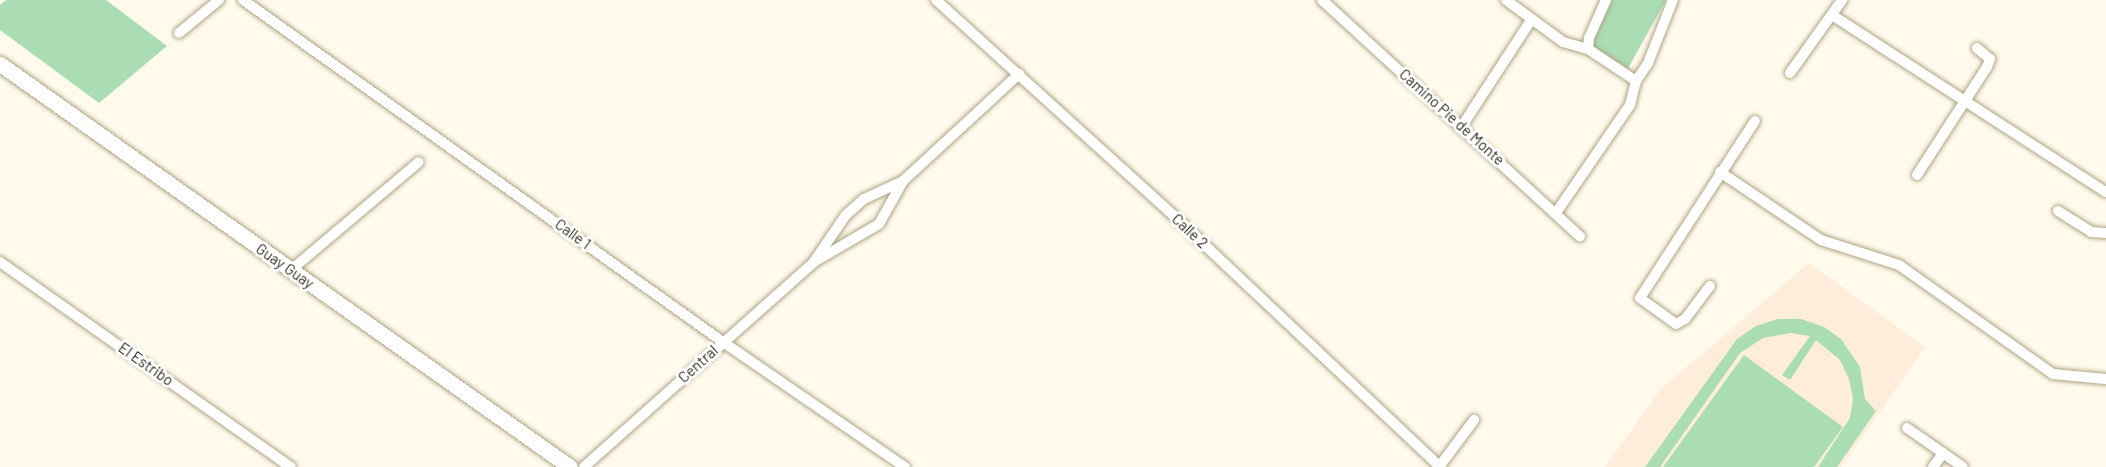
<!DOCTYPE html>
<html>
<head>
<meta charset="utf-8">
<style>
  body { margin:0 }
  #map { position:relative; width:2106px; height:467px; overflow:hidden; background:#fffaec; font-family:Barlow,sans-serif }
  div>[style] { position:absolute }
  .education>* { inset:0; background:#ffeddc }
  .green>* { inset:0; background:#aaddb3 }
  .roads { filter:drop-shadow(0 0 2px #afa483) drop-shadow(0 0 2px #afa483) }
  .street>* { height:10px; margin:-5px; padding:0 5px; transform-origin:5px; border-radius:5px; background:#fff }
  .secondary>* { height:15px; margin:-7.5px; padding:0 7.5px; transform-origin:7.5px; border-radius:7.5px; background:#fff }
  span { translate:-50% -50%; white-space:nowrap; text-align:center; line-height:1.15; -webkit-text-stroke:6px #fff; paint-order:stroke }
  .street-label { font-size:15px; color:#2e2a1d }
</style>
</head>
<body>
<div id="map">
  <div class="education">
    <i style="clip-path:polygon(1809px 263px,1925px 347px,1841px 467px,1605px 467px,1661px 389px)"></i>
  </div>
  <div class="green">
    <i style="clip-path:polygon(6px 0,106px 0,167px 46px,99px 103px,0 30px,0 5px)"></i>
    <i style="clip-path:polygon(1611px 0,1666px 0,1626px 72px,1589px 44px)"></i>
    <i style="clip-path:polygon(1778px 319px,1801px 319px,1824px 327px,1841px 339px,1860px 367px,1865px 399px,1876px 411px,1837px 467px,1818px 467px,1850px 418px,1853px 399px,1849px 379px,1840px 360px,1816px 340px,1790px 380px,1782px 375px,1810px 336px,1791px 333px,1763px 338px,1740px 353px,1660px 467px,1645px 467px,1737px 339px,1756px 326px)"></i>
    <i style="clip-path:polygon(1744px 355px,1843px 427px,1814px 467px,1663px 467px)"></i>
  </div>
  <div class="roads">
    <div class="street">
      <i style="left:243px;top:0;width:589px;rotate:35.47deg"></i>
      <i style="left:723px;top:342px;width:221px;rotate:34.5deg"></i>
      <i style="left:936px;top:0;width:324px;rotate:42.2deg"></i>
      <i style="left:1176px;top:218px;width:363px;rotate:43.3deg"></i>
      <i style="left:1322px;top:0;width:350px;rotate:42.5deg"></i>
      <i style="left:1506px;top:0;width:71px;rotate:36.4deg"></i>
      <i style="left:1563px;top:42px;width:26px;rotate:16deg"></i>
      <i style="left:1588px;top:49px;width:58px;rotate:33.7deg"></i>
      <i style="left:1832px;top:15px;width:326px;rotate:32.9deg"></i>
      <i style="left:179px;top:33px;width:52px;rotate:-39.5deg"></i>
      <i style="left:1588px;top:49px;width:11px;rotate:-85deg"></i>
      <i style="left:1589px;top:38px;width:42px;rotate:-65.9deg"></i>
      <i style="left:1790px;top:73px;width:90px;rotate:-54.5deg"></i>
      <i style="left:1462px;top:126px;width:126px;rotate:-56.9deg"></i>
      <i style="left:1720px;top:172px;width:122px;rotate:34deg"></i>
      <i style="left:1821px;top:240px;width:82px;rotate:17.8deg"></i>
      <i style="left:1899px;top:265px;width:189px;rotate:35.3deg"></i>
      <i style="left:2053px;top:374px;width:53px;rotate:5.4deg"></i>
      <i style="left:1917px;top:175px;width:129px;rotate:-57.1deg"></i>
      <i style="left:1987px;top:67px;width:9px;rotate:-69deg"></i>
      <i style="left:1990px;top:59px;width:17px;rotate:-140deg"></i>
      <i style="left:2058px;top:211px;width:39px;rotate:32deg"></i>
      <i style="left:2091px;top:232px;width:15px;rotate:4deg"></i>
      <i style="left:1556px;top:213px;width:131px;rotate:-55.6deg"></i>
      <i style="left:1630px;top:105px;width:25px;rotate:-76deg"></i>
      <i style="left:1636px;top:81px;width:22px;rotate:-56deg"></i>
      <i style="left:1648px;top:63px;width:68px;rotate:-68.4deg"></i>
      <i style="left:0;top:262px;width:356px;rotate:35.2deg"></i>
      <i style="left:814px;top:262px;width:75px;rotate:-30.3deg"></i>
      <i style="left:879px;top:224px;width:49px;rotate:-60.8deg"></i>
      <i style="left:291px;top:270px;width:167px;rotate:-40.2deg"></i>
      <i style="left:1710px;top:286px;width:41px;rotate:127.1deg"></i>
      <i style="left:1685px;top:319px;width:10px;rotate:151deg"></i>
      <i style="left:1676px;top:324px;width:44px;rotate:-144.2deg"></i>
      <i style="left:1640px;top:298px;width:211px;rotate:-57deg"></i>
      <i style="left:1907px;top:428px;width:68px;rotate:34.9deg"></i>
      <i style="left:584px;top:467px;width:307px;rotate:-41.7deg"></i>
      <i style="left:813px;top:263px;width:58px;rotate:-55.5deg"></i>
      <i style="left:846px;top:215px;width:24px;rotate:-42deg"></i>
      <i style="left:864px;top:199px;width:43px;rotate:-24.8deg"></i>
      <i style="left:903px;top:181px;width:158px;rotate:-42.7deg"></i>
      <i style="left:1439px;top:467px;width:59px;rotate:-53.3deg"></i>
      <i style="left:1933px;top:467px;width:17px;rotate:-54deg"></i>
    </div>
    <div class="secondary">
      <i style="left:0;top:64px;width:698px;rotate:35.26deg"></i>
    </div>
  </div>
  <div class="street-label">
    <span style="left:1452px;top:117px;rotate:42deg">Camino Pie de Monte</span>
    <span style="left:1190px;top:231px;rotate:43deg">Calle 2</span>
    <span style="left:573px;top:234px;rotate:36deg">Calle 1</span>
    <span style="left:285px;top:266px;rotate:35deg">Guay Guay</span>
    <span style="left:146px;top:364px;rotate:35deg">El Estribo</span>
    <span style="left:698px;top:364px;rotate:-42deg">Central</span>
  </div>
</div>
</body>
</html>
